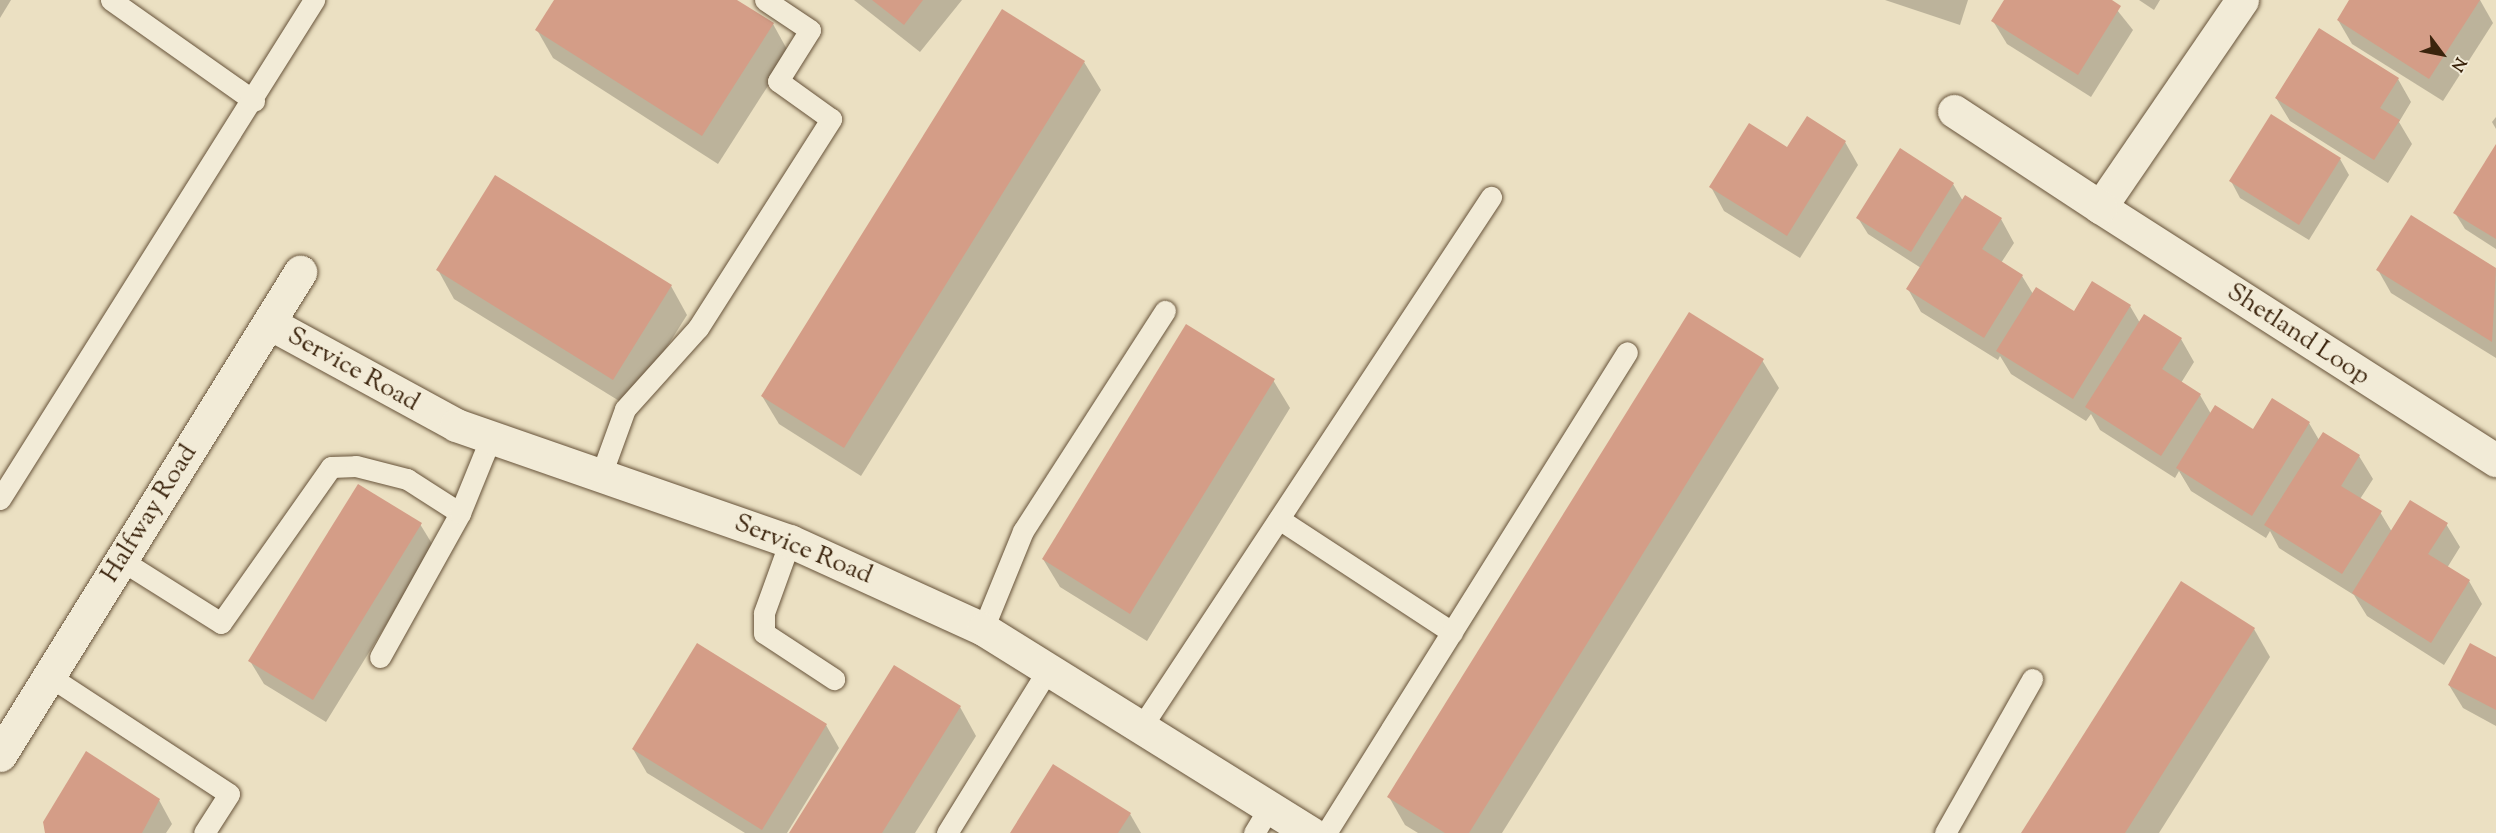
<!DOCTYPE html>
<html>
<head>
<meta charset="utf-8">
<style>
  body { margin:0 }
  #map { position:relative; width:2496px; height:833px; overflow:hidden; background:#ebe0c2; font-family:"Sorts Mill Goudy",serif }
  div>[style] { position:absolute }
  .shadow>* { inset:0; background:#0003 }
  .building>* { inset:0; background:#d49d87 }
  .roads { filter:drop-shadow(0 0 2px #67533a) drop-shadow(0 0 2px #67533a) }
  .lane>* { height:21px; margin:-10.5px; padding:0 10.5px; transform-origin:10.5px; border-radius:10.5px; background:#f2ebd7 }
  .street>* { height:33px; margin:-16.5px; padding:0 16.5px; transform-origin:16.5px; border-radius:16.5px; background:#f2ebd7 }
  span { translate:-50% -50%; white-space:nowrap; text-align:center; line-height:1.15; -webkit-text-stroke:4.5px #f2ebd7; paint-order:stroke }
  .street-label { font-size:26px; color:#3b240d }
  .north { position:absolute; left:2412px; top:24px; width:60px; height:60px; -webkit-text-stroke:4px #f2ebd7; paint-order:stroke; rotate:122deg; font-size:16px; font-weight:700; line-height:24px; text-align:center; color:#3b240d }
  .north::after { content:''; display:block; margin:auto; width:21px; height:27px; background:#3b240d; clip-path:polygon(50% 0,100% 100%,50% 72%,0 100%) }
</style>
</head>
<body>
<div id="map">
  <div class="shadow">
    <i style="clip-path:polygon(0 0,11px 0,0 18px)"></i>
    <i style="clip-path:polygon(556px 0,735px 0,773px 24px,789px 53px,718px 164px,553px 58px,537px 30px)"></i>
    <i style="clip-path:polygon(854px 0,962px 0,920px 52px)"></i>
    <i style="clip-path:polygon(1885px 0,1968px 0,1960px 25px)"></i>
    <i style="clip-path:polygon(2006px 0,2109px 0,2133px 30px,2091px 97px,2007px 44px,1993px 21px)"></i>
    <i style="clip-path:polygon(2139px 0,2160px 0,2154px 10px)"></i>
    <i style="clip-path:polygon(2351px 0,2480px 0,2493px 23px,2443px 101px,2352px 44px,2338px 20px)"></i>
    <i style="clip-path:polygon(1084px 62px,1101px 90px,861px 476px,779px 424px,762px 396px)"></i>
    <i style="clip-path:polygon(2398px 79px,2411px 102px,2399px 122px,2412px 144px,2388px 183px,2290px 121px,2276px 98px)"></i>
    <i style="clip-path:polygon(2496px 117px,2496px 129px,2492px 122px)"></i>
    <i style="clip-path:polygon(1845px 142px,1858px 165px,1800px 258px,1724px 211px,1711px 187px,1788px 149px)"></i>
    <i style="clip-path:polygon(2496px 147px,2496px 249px,2465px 229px,2455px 213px)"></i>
    <i style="clip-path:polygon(2340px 159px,2349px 175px,2309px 240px,2240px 198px,2231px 181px)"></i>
    <i style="clip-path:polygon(1953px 184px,1963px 201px,2001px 219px,2014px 243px,2001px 263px,2022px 276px,2033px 294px,2074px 313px,2130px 306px,2140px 323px,2181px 339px,2194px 362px,2181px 383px,2200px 395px,2211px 414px,2254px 431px,2273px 400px,2309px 423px,2319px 440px,2359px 456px,2373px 479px,2360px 499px,2380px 512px,2392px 532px,2446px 524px,2460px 547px,2447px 568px,2469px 581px,2482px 604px,2444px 665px,2367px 616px,2354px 595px,2279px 548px,2270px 531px,2266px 538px,2191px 491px,2179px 471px,2175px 478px,2100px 430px,2091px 414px,2086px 421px,2011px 374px,2000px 356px,1998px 360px,1921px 312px,1908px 289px,1921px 268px,1868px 234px,1858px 218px)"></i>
    <i style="clip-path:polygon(2411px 217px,2496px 270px,2496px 358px,2391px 293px,2378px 270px)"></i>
    <i style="clip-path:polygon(438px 270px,671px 286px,687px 315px,629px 407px,454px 299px)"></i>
    <i style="clip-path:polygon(1762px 360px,1779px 388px,1502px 833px,1418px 833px,1405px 825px,1389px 797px)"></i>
    <i style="clip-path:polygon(1273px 380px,1290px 408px,1147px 641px,1060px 587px,1043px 559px)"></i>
    <i style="clip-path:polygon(420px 524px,434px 547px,326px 722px,264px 684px,250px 661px)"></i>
    <i style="clip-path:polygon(2254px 629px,2270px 657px,2159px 833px,2023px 833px)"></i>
    <i style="clip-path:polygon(2496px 659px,2496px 726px,2463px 708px,2449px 685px)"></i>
    <i style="clip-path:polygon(960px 707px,976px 736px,915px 833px,791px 833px)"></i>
    <i style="clip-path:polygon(826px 725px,839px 748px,787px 833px,745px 833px,647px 773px,633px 749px)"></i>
    <i style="clip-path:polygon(159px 800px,172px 824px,166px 833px,47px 833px)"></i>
    <i style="clip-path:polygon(1130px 814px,1141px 833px,1012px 833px)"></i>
  </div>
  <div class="building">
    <i style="clip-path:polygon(554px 0,737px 0,774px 23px,702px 136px,535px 30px)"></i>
    <i style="clip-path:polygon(872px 0,923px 0,904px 25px)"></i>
    <i style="clip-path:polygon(2004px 0,2112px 0,2121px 6px,2078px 75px,1991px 21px)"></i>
    <i style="clip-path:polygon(2349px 0,2480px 0,2429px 79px,2337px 20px)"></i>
    <i style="clip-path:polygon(1002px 9px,1085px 61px,844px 448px,761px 396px)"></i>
    <i style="clip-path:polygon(2319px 28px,2399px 78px,2380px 108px,2400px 120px,2374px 160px,2275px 98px)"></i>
    <i style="clip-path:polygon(2271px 114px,2341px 158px,2299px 225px,2229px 181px)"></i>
    <i style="clip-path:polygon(1807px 116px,1846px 141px,1787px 236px,1709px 187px,1749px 123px,1787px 147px)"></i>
    <i style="clip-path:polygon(2496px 144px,2496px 239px,2453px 213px)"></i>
    <i style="clip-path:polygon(1900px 148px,1954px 183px,1911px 252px,1856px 218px)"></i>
    <i style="clip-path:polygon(495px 175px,672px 285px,613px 380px,436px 270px)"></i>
    <i style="clip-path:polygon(1965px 195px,2002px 218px,1982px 249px,2023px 275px,1984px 338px,1906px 289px)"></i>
    <i style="clip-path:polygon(2411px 215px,2496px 268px,2492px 342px,2376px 270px)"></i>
    <i style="clip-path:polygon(2092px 281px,2131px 305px,2073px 399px,1996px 351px,2036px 287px,2074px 311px)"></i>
    <i style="clip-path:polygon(1689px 312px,1764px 359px,1469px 833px,1445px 833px,1387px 797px)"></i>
    <i style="clip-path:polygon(2144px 314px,2182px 338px,2162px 369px,2201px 394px,2161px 456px,2085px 407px)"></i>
    <i style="clip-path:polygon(1186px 324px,1275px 379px,1130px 614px,1042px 559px)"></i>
    <i style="clip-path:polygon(2272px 398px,2310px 422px,2252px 516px,2176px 468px,2215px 405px,2253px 429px)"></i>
    <i style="clip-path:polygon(2323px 432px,2360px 455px,2341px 486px,2382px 511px,2342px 574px,2264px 525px)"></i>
    <i style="clip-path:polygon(358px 484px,422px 523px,313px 700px,248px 661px)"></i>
    <i style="clip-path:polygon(2410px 500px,2448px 523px,2428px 554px,2470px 580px,2431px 643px,2352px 593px)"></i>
    <i style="clip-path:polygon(2181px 581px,2255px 628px,2125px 833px,2021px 833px)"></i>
    <i style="clip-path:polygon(697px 643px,827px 724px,762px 830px,632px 749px)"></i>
    <i style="clip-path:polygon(2470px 643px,2496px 657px,2496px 710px,2448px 685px)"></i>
    <i style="clip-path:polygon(894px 665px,961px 706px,882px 833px,789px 833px)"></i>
    <i style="clip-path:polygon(86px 751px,160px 799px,142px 833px,45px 833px,43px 822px)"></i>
    <i style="clip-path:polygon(1053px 764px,1131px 813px,1118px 833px,1010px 833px)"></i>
  </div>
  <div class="roads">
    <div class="lane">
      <i style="left:111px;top:0;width:175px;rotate:35.2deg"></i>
      <i style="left:601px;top:475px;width:70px;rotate:-70deg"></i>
      <i style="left:625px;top:409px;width:109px;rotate:-48deg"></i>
      <i style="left:698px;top:328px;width:248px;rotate:-57.5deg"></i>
      <i style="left:831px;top:119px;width:65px;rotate:-144.4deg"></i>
      <i style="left:778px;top:81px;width:60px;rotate:-57.9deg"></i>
      <i style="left:810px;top:30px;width:54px;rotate:-146.3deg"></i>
      <i style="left:0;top:499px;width:590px;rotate:-57.82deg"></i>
      <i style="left:1279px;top:519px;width:207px;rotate:33.2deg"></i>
      <i style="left:790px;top:541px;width:77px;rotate:109.9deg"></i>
      <i style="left:764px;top:613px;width:20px;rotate:90deg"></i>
      <i style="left:764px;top:633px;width:84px;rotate:33.3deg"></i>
      <i style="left:121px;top:560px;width:118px;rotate:32.2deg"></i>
      <i style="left:221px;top:623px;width:191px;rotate:-54.8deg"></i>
      <i style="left:331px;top:467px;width:25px;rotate:-2deg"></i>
      <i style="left:356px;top:466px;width:53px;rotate:14.3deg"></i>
      <i style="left:407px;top:479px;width:63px;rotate:32.7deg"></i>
      <i style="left:983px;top:629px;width:106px;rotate:-67.8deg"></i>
      <i style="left:1023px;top:531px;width:262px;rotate:-57.2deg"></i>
      <i style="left:380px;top:657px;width:165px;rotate:-60.9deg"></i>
      <i style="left:460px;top:513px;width:82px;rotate:-67.8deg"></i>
      <i style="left:49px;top:676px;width:215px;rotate:33.2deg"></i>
      <i style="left:229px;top:794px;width:46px;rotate:122.7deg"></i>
      <i style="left:1142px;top:726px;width:634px;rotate:-56.59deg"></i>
      <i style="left:947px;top:833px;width:194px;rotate:-58.3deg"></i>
      <i style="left:1254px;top:833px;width:31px;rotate:-59deg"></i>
      <i style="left:1326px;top:833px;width:567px;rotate:-57.96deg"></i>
      <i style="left:1945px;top:833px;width:177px;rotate:-60.5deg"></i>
    </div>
    <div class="street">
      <i style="left:2242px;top:0;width:251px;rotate:124.4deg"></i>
      <i style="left:2100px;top:207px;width:470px;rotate:32.6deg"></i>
      <i style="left:1954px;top:111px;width:175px;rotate:33.3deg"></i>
      <i style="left:269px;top:323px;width:213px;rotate:28.6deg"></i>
      <i style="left:456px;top:425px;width:354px;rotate:19.2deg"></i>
      <i style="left:790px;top:541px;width:212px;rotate:24.5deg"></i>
      <i style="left:983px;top:629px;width:386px;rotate:31.9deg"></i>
      <i style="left:0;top:755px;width:569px;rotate:-58.15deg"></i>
    </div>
  </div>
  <div class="street-label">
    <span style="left:2298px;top:335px;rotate:33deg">Shetland Loop</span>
    <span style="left:353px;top:370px;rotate:29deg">Service Road</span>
    <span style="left:150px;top:514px;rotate:-58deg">Halfway Road</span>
    <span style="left:803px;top:550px;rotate:22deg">Service Road</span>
  </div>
  <div class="north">N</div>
</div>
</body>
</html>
